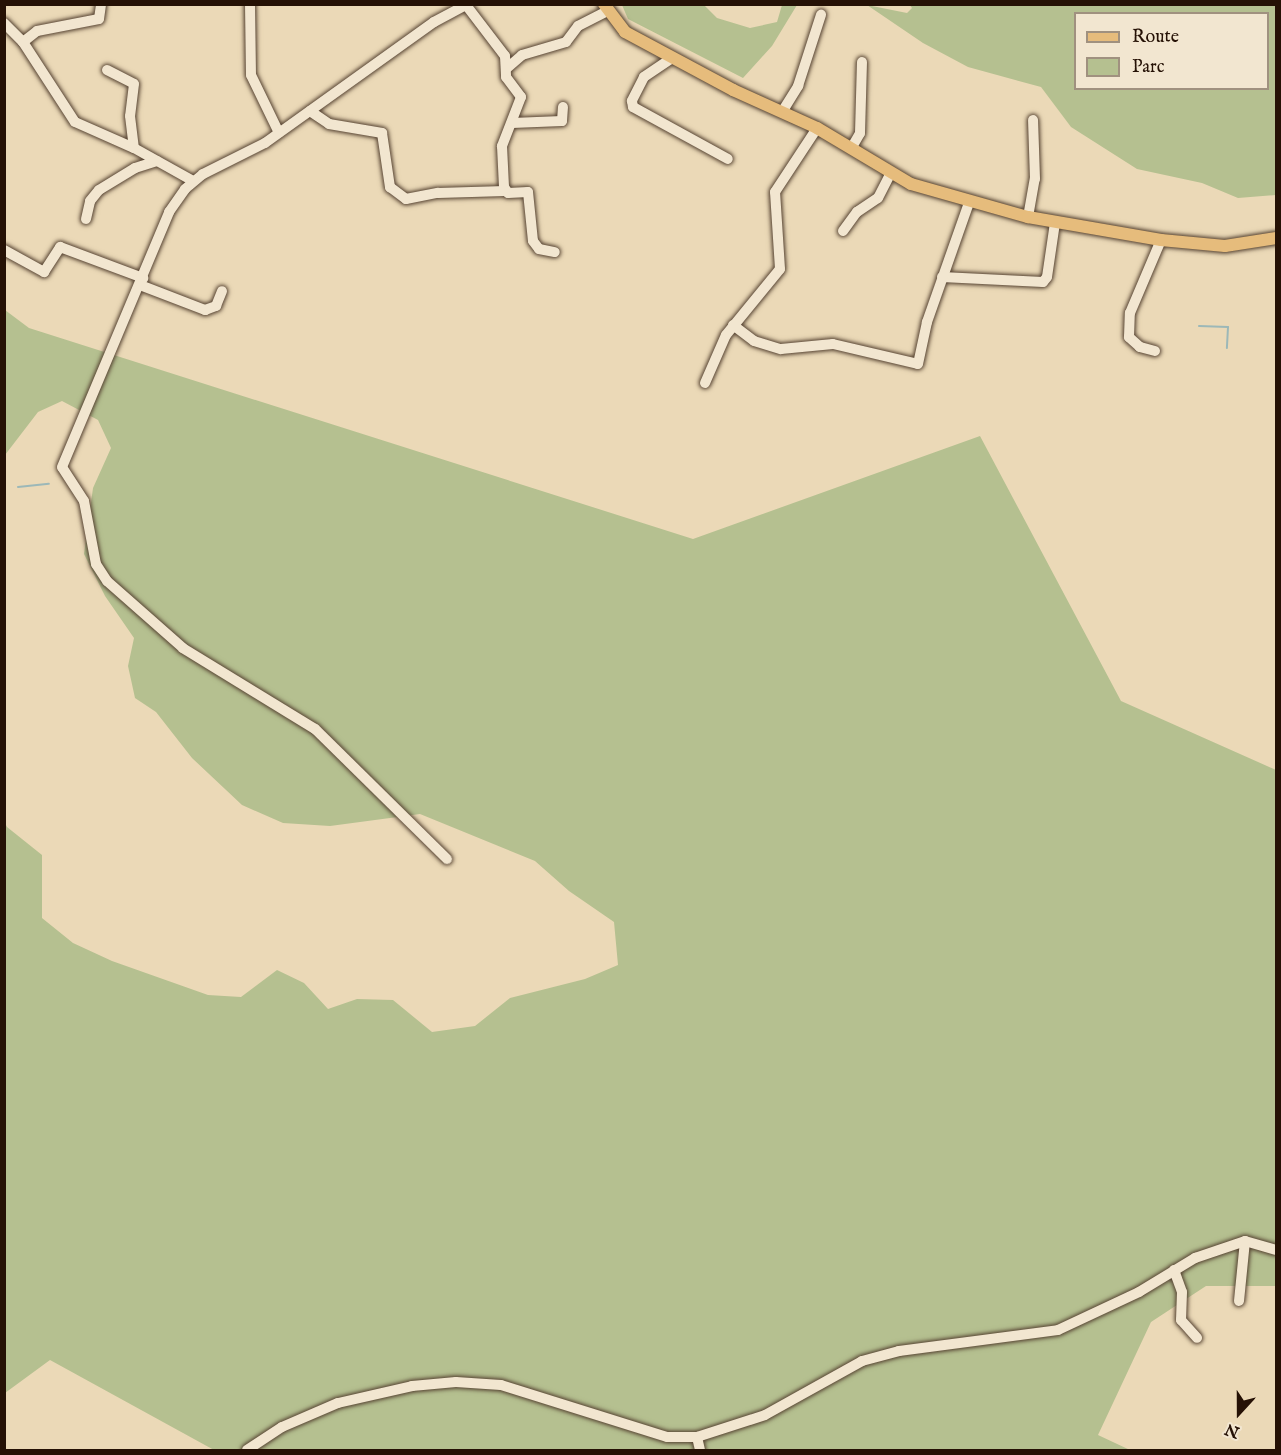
<!DOCTYPE html>
<html>
<head>
<meta charset="utf-8">
<style>
  body { margin:0 }
  #map { position:relative; width:1281px; height:1455px; overflow:hidden; background:#ebd9b7; font-family:"IM FELL English",serif }
  div>[style] { position:absolute }
  .green>* { inset:0; background:#b5c090 }
  .stream>* { height:2px; margin:-1px; padding:0 1px; transform-origin:1px; border-radius:1px; background:#9cb8b8 }
  .roads { filter:drop-shadow(0 0 2px #564332) drop-shadow(0 0 2px #564332) }
  .minor>* { height:10px; margin:-5px; padding:0 5px; transform-origin:5px; border-radius:5px; background:#f2e6d0 }
  .major>* { height:12px; margin:-6px; padding:0 6px; transform-origin:6px; border-radius:6px; background:#e6bc7c }
  span { translate:-50% -50%; white-space:nowrap; text-align:center; line-height:1.15; -webkit-text-stroke:5px #f2e6d0; paint-order:stroke }
  .frame { position:absolute; inset:0; border:6px solid #251105; pointer-events:none }
  .legend { position:absolute; left:1074px; top:12px; width:195px; height:78px; box-sizing:border-box; background:#f2e6d0; border:2px solid #a0917f; margin:0; padding:8px 10px; list-style:none; font-size:18px; color:#251105 }
  .legend li { display:flex; align-items:center; gap:12px; height:30px }
  .legend b { width:30px; border:2px solid #a0917f }
  .north { position:absolute; left:1209px; top:1383px; width:60px; height:60px; -webkit-text-stroke:4px #f2e6d0; paint-order:stroke; rotate:201deg; font-size:16px; font-weight:700; line-height:24px; text-align:center; color:#251105 }
  .north::after { content:''; display:block; margin:auto; width:21px; height:27px; background:#251105; clip-path:polygon(50% 0,100% 100%,50% 72%,0 100%) }
</style>
</head>
<body>
<div id="map">
  <div class="green">
    <i style="clip-path:polygon(evenodd,909px 4px,1276px 5px,1276px 195px,1238px 198px,1202px 183px,1137px 169px,1071px 127px,1041px 87px,968px 67px,923px 43px,867px 5px,907px 13px,912px 8px,909px 4px,1076px 14px,1268px 14px,1268px 88px,1076px 88px,1076px 14px)"></i>
    <i style="clip-path:polygon(622px 5px,704px 5px,717px 18px,750px 28px,777px 22px,782px 5px,797px 5px,772px 46px,743px 78px,628px 19px)"></i>
    <i style="clip-path:polygon(5px 310px,29px 328px,693px 539px,980px 436px,1121px 701px,1276px 770px,1276px 1286px,1206px 1286px,1151px 1322px,1098px 1435px,1130px 1450px,214px 1450px,50px 1360px,5px 1393px,4px 821px,7px 827px,42px 855px,42px 918px,73px 943px,112px 961px,208px 995px,241px 997px,277px 970px,304px 983px,328px 1009px,357px 999px,393px 1000px,432px 1032px,475px 1026px,510px 998px,585px 979px,618px 965px,614px 922px,569px 891px,535px 861px,420px 814px,330px 826px,283px 823px,242px 805px,192px 758px,156px 712px,135px 698px,128px 666px,134px 638px,105px 596px,84px 554px,93px 488px,111px 448px,98px 420px,62px 401px,38px 412px,5px 455px)"></i>
  </div>
  <div class="stream">
    <i style="left:1199px;top:326px;width:29px;rotate:2deg"></i>
    <i style="left:1228px;top:327px;width:21px;rotate:93deg"></i>
    <i style="left:18px;top:487px;width:31px;rotate:-6deg"></i>
  </div>
  <div class="roads">
    <div class="minor">
      <i style="left:250px;top:4px;width:71px;rotate:89.2deg"></i>
      <i style="left:251px;top:75px;width:64px;rotate:64.2deg"></i>
      <i style="left:466px;top:5px;width:64px;rotate:52.6deg"></i>
      <i style="left:505px;top:56px;width:21px;rotate:87deg"></i>
      <i style="left:506px;top:77px;width:25px;rotate:53deg"></i>
      <i style="left:521px;top:97px;width:53px;rotate:111.2deg"></i>
      <i style="left:502px;top:146px;width:41px;rotate:87.2deg"></i>
      <i style="left:504px;top:187px;width:7px;rotate:56deg"></i>
      <i style="left:508px;top:193px;width:20px;rotate:-3deg"></i>
      <i style="left:528px;top:192px;width:49px;rotate:84.2deg"></i>
      <i style="left:533px;top:241px;width:10px;rotate:53deg"></i>
      <i style="left:539px;top:249px;width:16px;rotate:11deg"></i>
      <i style="left:4px;top:23px;width:27px;rotate:45deg"></i>
      <i style="left:23px;top:42px;width:95px;rotate:57deg"></i>
      <i style="left:75px;top:122px;width:64px;rotate:23.8deg"></i>
      <i style="left:134px;top:148px;width:68px;rotate:29.2deg"></i>
      <i style="left:23px;top:42px;width:18px;rotate:-38deg"></i>
      <i style="left:37px;top:31px;width:63px;rotate:-11deg"></i>
      <i style="left:99px;top:19px;width:15px;rotate:-82deg"></i>
      <i style="left:672px;top:58px;width:34px;rotate:146deg"></i>
      <i style="left:644px;top:77px;width:27px;rotate:117deg"></i>
      <i style="left:632px;top:101px;width:6px;rotate:81deg"></i>
      <i style="left:633px;top:107px;width:108px;rotate:28.7deg"></i>
      <i style="left:506px;top:69px;width:21px;rotate:-41deg"></i>
      <i style="left:522px;top:55px;width:46px;rotate:-16.5deg"></i>
      <i style="left:566px;top:42px;width:20px;rotate:-53deg"></i>
      <i style="left:578px;top:26px;width:33px;rotate:-27deg"></i>
      <i style="left:107px;top:70px;width:30px;rotate:27deg"></i>
      <i style="left:134px;top:84px;width:32px;rotate:97deg"></i>
      <i style="left:130px;top:116px;width:32px;rotate:83deg"></i>
      <i style="left:310px;top:111px;width:23px;rotate:34deg"></i>
      <i style="left:329px;top:124px;width:54px;rotate:9.6deg"></i>
      <i style="left:382px;top:133px;width:55px;rotate:81.6deg"></i>
      <i style="left:390px;top:187px;width:20px;rotate:37deg"></i>
      <i style="left:406px;top:199px;width:33px;rotate:-11deg"></i>
      <i style="left:438px;top:193px;width:67px;rotate:-1.7deg"></i>
      <i style="left:782px;top:112px;width:31px;rotate:-58deg"></i>
      <i style="left:798px;top:86px;width:75px;rotate:-72.1deg"></i>
      <i style="left:512px;top:123px;width:50px;rotate:-2.3deg"></i>
      <i style="left:562px;top:121px;width:14px;rotate:-86deg"></i>
      <i style="left:852px;top:147px;width:16px;rotate:-60deg"></i>
      <i style="left:860px;top:133px;width:71px;rotate:-88.4deg"></i>
      <i style="left:1028px;top:217px;width:39px;rotate:-80deg"></i>
      <i style="left:1035px;top:179px;width:59px;rotate:-91.9deg"></i>
      <i style="left:86px;top:219px;width:18px;rotate:-77deg"></i>
      <i style="left:90px;top:201px;width:14px;rotate:-51deg"></i>
      <i style="left:99px;top:190px;width:42px;rotate:-31.4deg"></i>
      <i style="left:135px;top:168px;width:23px;rotate:-18deg"></i>
      <i style="left:843px;top:231px;width:24px;rotate:-54deg"></i>
      <i style="left:857px;top:212px;width:25px;rotate:-34deg"></i>
      <i style="left:878px;top:198px;width:27px;rotate:-63deg"></i>
      <i style="left:4px;top:250px;width:46px;rotate:28.8deg"></i>
      <i style="left:44px;top:272px;width:30px;rotate:-57deg"></i>
      <i style="left:60px;top:247px;width:89px;rotate:20.5deg"></i>
      <i style="left:942px;top:277px;width:101px;rotate:2.8deg"></i>
      <i style="left:1043px;top:282px;width:6px;rotate:-51deg"></i>
      <i style="left:1047px;top:277px;width:55px;rotate:-81.6deg"></i>
      <i style="left:140px;top:285px;width:70px;rotate:21deg"></i>
      <i style="left:205px;top:310px;width:12px;rotate:-20deg"></i>
      <i style="left:216px;top:306px;width:16px;rotate:-68deg"></i>
      <i style="left:733px;top:325px;width:26px;rotate:37deg"></i>
      <i style="left:754px;top:341px;width:28px;rotate:17deg"></i>
      <i style="left:781px;top:349px;width:52px;rotate:-5.5deg"></i>
      <i style="left:833px;top:344px;width:87px;rotate:13.2deg"></i>
      <i style="left:918px;top:364px;width:43px;rotate:-77.9deg"></i>
      <i style="left:927px;top:322px;width:126px;rotate:-70.6deg"></i>
      <i style="left:1155px;top:351px;width:16px;rotate:-165deg"></i>
      <i style="left:1140px;top:347px;width:15px;rotate:-138deg"></i>
      <i style="left:1129px;top:337px;width:24px;rotate:-88deg"></i>
      <i style="left:1130px;top:313px;width:79px;rotate:-67deg"></i>
      <i style="left:705px;top:383px;width:52px;rotate:-66.4deg"></i>
      <i style="left:726px;top:335px;width:85px;rotate:-50.7deg"></i>
      <i style="left:780px;top:269px;width:77px;rotate:-93.7deg"></i>
      <i style="left:775px;top:192px;width:77px;rotate:-56.7deg"></i>
      <i style="left:447px;top:859px;width:185px;rotate:-135.4deg"></i>
      <i style="left:315px;top:729px;width:155px;rotate:-148.5deg"></i>
      <i style="left:183px;top:648px;width:101px;rotate:-138.6deg"></i>
      <i style="left:107px;top:581px;width:20px;rotate:-123deg"></i>
      <i style="left:96px;top:564px;width:64px;rotate:-100.8deg"></i>
      <i style="left:84px;top:501px;width:40px;rotate:-122.9deg"></i>
      <i style="left:62px;top:467px;width:277px;rotate:-67.2deg"></i>
      <i style="left:169px;top:212px;width:28px;rotate:-55deg"></i>
      <i style="left:185px;top:189px;width:23px;rotate:-40deg"></i>
      <i style="left:203px;top:174px;width:69px;rotate:-26.6deg"></i>
      <i style="left:265px;top:143px;width:208px;rotate:-35.6deg"></i>
      <i style="left:434px;top:22px;width:38px;rotate:-28deg"></i>
      <i style="left:1174px;top:1270px;width:23px;rotate:70deg"></i>
      <i style="left:1182px;top:1292px;width:28px;rotate:92deg"></i>
      <i style="left:1181px;top:1320px;width:24px;rotate:48deg"></i>
      <i style="left:1239px;top:1301px;width:60px;rotate:-84.3deg"></i>
      <i style="left:697px;top:1437px;width:13px;rotate:77deg"></i>
      <i style="left:247px;top:1450px;width:42px;rotate:-33.3deg"></i>
      <i style="left:282px;top:1427px;width:61px;rotate:-23.2deg"></i>
      <i style="left:338px;top:1403px;width:76px;rotate:-12.9deg"></i>
      <i style="left:412px;top:1386px;width:44px;rotate:-5.2deg"></i>
      <i style="left:456px;top:1382px;width:45px;rotate:3.8deg"></i>
      <i style="left:501px;top:1385px;width:174px;rotate:17.4deg"></i>
      <i style="left:667px;top:1437px;width:30px"></i>
      <i style="left:697px;top:1437px;width:71px;rotate:-17.9deg"></i>
      <i style="left:765px;top:1415px;width:111px;rotate:-29.1deg"></i>
      <i style="left:862px;top:1361px;width:38px;rotate:-15deg"></i>
      <i style="left:899px;top:1351px;width:160px;rotate:-7.5deg"></i>
      <i style="left:1058px;top:1330px;width:89px;rotate:-25.1deg"></i>
      <i style="left:1139px;top:1292px;width:66px;rotate:-31.3deg"></i>
      <i style="left:1195px;top:1258px;width:53px;rotate:-18.8deg"></i>
      <i style="left:1245px;top:1241px;width:32px;rotate:16deg"></i>
    </div>
    <div class="major">
      <i style="left:604px;top:4px;width:35px;rotate:53deg"></i>
      <i style="left:625px;top:32px;width:123px;rotate:28.2deg"></i>
      <i style="left:733px;top:90px;width:92px;rotate:24.3deg"></i>
      <i style="left:817px;top:128px;width:109px;rotate:30.8deg"></i>
      <i style="left:911px;top:184px;width:122px;rotate:15.8deg"></i>
      <i style="left:1028px;top:217px;width:135px;rotate:9.8deg"></i>
      <i style="left:1161px;top:240px;width:64px;rotate:5.4deg"></i>
      <i style="left:1225px;top:246px;width:52px;rotate:-8.9deg"></i>
    </div>
  </div>
  <div class="frame"></div>
  <ul class="legend">
  <li><b style="height:8px;background:#e6bc7c"></b>Route</li>
  <li><b style="height:16px;background:#b5c090"></b>Parc</li>
  </ul>
  <div class="north">N</div>
</div>
</body>
</html>
